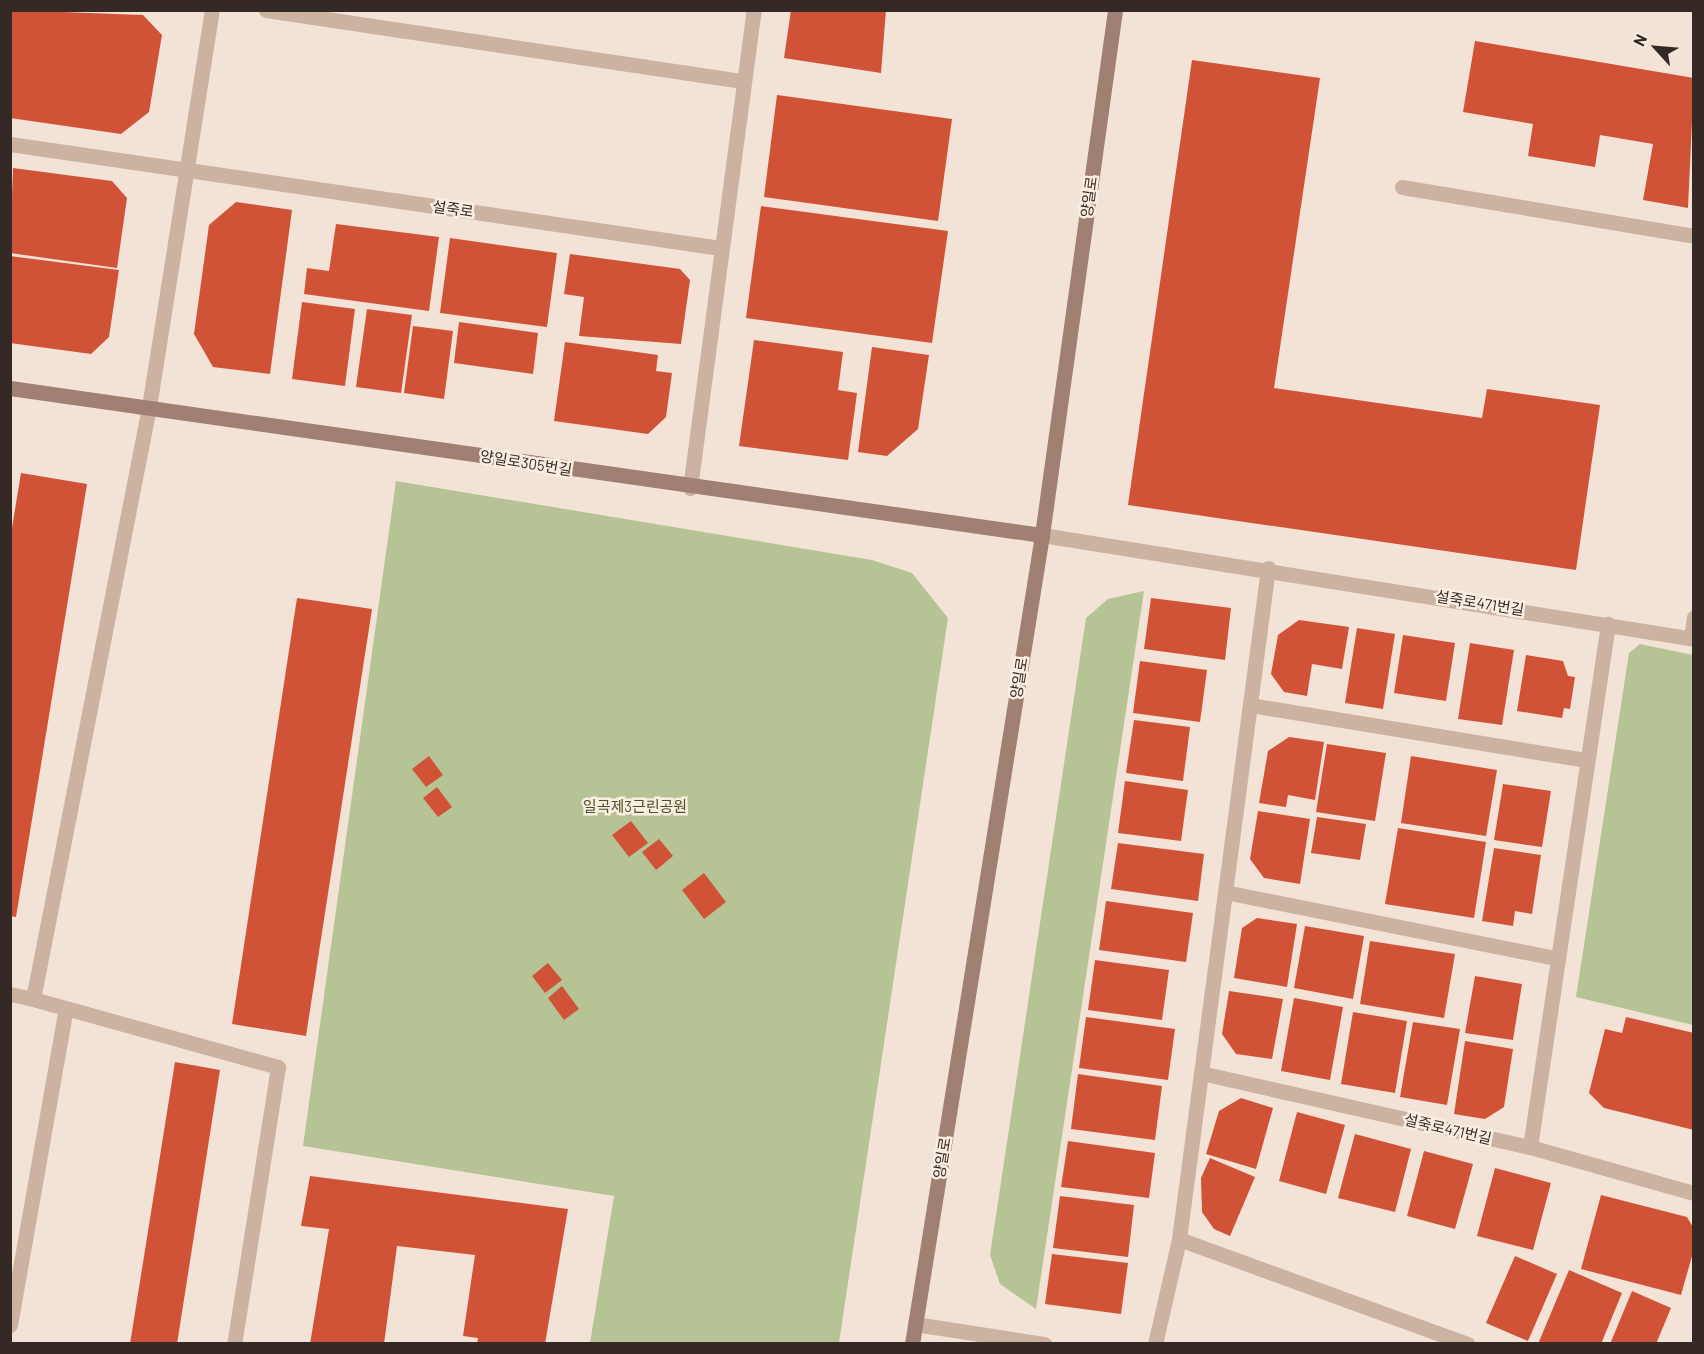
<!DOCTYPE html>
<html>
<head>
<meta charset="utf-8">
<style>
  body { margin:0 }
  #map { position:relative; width:1704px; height:1354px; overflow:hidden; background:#f3e3d6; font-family:Barlow,"Noto Sans KR",sans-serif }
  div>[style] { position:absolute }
  .green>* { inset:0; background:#b6c395 }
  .building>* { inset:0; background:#d05337 }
  .lane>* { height:15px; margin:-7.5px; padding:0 7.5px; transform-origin:7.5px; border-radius:7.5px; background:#cbb2a1 }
  .street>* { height:15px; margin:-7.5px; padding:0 7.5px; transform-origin:7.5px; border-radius:7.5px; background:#cbb2a1 }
  .secondary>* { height:15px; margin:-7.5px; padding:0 7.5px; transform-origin:7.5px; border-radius:7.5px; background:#9f8073 }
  span { translate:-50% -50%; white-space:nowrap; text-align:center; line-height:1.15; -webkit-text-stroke:5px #faeee2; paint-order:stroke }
  .street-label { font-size:15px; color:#352925 }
  .park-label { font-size:15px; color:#475526 }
  .frame { position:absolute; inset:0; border:12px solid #352925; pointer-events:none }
  .north { position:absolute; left:1626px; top:18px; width:60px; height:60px; -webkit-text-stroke:4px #faeee2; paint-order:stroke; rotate:296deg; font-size:16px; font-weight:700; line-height:24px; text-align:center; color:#352925 }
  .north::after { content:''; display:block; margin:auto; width:21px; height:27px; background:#352925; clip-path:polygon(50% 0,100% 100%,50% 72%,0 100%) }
</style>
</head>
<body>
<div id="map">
  <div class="green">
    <i style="clip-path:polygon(396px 481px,872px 560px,912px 573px,948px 618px,839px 1343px,590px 1343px,614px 1196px,303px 1146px)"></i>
    <i style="clip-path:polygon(1144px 591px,1036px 1309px,1000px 1284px,990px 1255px,1086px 618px,1108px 599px)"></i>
    <i style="clip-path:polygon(1640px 644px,1693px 655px,1693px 1025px,1576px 997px,1629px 653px)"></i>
  </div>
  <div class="building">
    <i style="clip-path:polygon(10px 10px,143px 15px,162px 35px,149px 112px,121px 134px,10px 118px)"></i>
    <i style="clip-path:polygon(791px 10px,886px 10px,881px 73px,784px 58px)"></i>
    <i style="clip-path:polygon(1475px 41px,1694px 78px,1688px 208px,1643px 200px,1653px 144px,1600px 135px,1595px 167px,1528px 156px,1533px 124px,1463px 112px)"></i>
    <i style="clip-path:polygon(1192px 60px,1320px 78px,1274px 388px,1482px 418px,1487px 389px,1600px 405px,1576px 570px,1128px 505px)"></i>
    <i style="clip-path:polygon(777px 95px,952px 119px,938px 221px,764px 197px)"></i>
    <i style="clip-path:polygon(13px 168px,112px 181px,127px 198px,117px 268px,10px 253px)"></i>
    <i style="clip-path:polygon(236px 202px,292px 210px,270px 374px,213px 367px,194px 334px,209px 225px)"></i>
    <i style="clip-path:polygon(761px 206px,948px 231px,932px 343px,746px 318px)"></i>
    <i style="clip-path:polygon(336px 224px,439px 237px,429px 311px,304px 294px,307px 268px,329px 271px)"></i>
    <i style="clip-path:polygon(450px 238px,557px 253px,547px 327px,440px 313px)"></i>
    <i style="clip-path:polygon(570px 254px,680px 269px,690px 280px,681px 344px,579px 336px,584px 297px,564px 294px)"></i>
    <i style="clip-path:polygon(10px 256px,119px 270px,109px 337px,91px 354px,10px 343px)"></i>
    <i style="clip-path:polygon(302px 302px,355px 309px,345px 386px,292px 379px)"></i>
    <i style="clip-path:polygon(367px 309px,412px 315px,401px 393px,356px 387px)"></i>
    <i style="clip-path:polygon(459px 322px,538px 333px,533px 374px,454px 363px)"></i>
    <i style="clip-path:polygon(413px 326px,453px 331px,444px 399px,404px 393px)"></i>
    <i style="clip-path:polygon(754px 340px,843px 352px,838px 390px,857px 393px,848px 460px,739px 446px)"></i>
    <i style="clip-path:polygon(565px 342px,658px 355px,656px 371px,672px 373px,666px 417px,648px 434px,554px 421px)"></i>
    <i style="clip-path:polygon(872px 347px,929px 355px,918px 429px,887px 456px,858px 452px)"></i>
    <i style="clip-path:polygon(21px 473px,87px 484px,16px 917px,10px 916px,10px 540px)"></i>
    <i style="clip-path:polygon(297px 598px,372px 609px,306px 1036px,232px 1024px)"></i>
    <i style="clip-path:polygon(1151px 598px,1231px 608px,1225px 660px,1144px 649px)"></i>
    <i style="clip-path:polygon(1299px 620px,1349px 627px,1342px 669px,1312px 664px,1307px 696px,1284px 692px,1271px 674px,1278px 635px)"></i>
    <i style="clip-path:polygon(1357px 628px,1395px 634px,1383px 709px,1345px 703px)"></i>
    <i style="clip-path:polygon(1403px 635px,1455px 643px,1446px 701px,1394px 693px)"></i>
    <i style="clip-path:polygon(1470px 643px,1514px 650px,1502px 725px,1458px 719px)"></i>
    <i style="clip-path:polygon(1526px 655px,1563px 661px,1568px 676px,1575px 677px,1570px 709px,1564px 708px,1562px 718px,1517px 711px)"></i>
    <i style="clip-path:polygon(1140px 661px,1207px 670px,1200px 722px,1133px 713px)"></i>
    <i style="clip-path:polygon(1134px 720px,1190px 727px,1183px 781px,1126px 773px)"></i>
    <i style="clip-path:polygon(1289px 737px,1324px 742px,1315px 800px,1288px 795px,1286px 807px,1259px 803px,1268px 751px)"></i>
    <i style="clip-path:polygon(1327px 744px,1386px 753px,1375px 821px,1316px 812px)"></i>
    <i style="clip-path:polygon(429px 756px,443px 775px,426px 787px,412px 769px)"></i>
    <i style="clip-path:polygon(1411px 756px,1497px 770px,1486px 836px,1401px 823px)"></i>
    <i style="clip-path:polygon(1125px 781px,1188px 790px,1181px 841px,1118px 833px)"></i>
    <i style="clip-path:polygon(1503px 784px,1551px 791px,1542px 847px,1494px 840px)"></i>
    <i style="clip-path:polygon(437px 787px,452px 807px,438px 817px,423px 798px)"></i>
    <i style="clip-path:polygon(1258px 811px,1310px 819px,1300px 884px,1264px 878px,1250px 859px)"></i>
    <i style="clip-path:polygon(1317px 817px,1366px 824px,1360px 860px,1311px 853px)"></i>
    <i style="clip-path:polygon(631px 821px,648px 843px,629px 857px,612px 835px)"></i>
    <i style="clip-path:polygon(1398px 828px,1486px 842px,1474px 918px,1385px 904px)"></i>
    <i style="clip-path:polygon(659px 839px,673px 856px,656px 870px,642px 852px)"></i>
    <i style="clip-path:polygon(1118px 843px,1204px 854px,1198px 901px,1111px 889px)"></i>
    <i style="clip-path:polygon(1494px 848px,1541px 855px,1532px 914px,1515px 911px,1513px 926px,1482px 921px)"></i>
    <i style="clip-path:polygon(704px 873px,726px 902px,704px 919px,682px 890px)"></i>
    <i style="clip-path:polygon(1106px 901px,1193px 913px,1186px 962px,1099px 950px)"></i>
    <i style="clip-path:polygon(1257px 918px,1297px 924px,1287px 987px,1234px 978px,1242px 928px)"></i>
    <i style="clip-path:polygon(1305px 926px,1364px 936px,1353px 999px,1294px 988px)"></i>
    <i style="clip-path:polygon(1370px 941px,1455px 954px,1444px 1018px,1360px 1004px)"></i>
    <i style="clip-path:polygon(1095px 960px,1169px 970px,1162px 1020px,1088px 1010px)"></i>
    <i style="clip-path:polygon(548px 963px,562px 980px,545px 993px,532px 976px)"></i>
    <i style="clip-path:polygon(1475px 976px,1522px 984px,1513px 1040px,1465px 1033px)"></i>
    <i style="clip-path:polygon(562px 986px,579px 1009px,564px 1020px,548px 998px)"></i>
    <i style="clip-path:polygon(1229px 991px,1283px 999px,1272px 1059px,1236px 1054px,1222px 1034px)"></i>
    <i style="clip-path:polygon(1294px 998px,1343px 1007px,1330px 1080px,1281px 1071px)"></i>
    <i style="clip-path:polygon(1353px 1012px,1407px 1021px,1395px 1093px,1341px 1084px)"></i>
    <i style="clip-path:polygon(1086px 1017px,1175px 1029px,1168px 1080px,1079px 1068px)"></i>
    <i style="clip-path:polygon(1626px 1017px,1694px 1033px,1694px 1130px,1604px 1108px,1589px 1093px,1605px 1029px,1622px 1033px)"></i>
    <i style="clip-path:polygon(1413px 1022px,1460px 1029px,1447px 1105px,1400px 1097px)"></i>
    <i style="clip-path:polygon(1465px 1041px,1513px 1049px,1504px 1107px,1485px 1119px,1454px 1114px)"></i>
    <i style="clip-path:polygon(175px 1062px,220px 1070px,177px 1344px,130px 1344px)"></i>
    <i style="clip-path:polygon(1078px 1074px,1162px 1086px,1155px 1140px,1071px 1129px)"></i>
    <i style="clip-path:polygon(1241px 1098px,1273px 1108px,1256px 1169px,1206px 1154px,1219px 1111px)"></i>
    <i style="clip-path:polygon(1297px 1112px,1345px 1125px,1326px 1194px,1279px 1181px)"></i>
    <i style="clip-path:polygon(1355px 1134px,1411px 1149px,1395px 1212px,1338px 1198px)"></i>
    <i style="clip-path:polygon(1068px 1141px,1155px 1153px,1149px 1198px,1061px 1187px)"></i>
    <i style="clip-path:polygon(1424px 1151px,1473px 1164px,1455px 1229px,1407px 1216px)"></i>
    <i style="clip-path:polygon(1210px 1158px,1255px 1177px,1230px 1236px,1214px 1229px,1202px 1212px,1201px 1178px)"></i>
    <i style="clip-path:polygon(1495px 1168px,1551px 1183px,1533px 1250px,1477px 1236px)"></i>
    <i style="clip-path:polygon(310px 1176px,568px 1209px,545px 1344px,477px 1344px,478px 1338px,463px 1336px,475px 1255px,397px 1246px,384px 1344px,310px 1344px,329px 1229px,301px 1226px)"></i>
    <i style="clip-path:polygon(1601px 1195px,1687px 1217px,1694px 1229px,1694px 1249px,1681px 1295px,1581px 1269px)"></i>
    <i style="clip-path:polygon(1060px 1196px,1134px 1205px,1128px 1257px,1053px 1248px)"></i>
    <i style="clip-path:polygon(1052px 1254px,1128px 1263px,1121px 1314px,1045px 1304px)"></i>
    <i style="clip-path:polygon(1515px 1256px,1557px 1274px,1528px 1341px,1486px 1323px)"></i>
    <i style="clip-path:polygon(1569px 1270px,1622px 1293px,1601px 1344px,1538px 1344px)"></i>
    <i style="clip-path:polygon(1632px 1291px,1671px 1308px,1656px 1344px,1610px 1344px)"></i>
  </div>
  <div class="lane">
    <i style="left:1402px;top:187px;width:296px;rotate:9.5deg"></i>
    <i style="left:10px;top:994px;width:24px;rotate:12deg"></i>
    <i style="left:33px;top:999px;width:603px;rotate:-78.91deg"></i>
    <i style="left:33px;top:999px;width:254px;rotate:15.5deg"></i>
    <i style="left:278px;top:1067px;width:280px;rotate:99deg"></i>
    <i style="left:10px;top:1325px;width:321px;rotate:-80deg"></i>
  </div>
  <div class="street">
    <i style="left:266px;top:10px;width:480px;rotate:8.5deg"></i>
    <i style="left:10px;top:144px;width:718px;rotate:8.33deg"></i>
    <i style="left:149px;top:407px;width:402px;rotate:-81deg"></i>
    <i style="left:690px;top:488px;width:482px;rotate:-82.4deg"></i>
    <i style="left:1042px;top:535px;width:660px;rotate:9.06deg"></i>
    <i style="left:1691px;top:638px;width:21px;rotate:-82deg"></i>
    <i style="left:1250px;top:705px;width:341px;rotate:9.3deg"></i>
    <i style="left:1225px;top:892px;width:338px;rotate:11.3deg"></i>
    <i style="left:1201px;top:1073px;width:337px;rotate:12.7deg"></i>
    <i style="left:1530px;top:1147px;width:170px;rotate:15.7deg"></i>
    <i style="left:1530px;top:1147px;width:529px;rotate:-81.52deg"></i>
    <i style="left:1179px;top:1239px;width:307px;rotate:20deg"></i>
    <i style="left:915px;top:1324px;width:131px;rotate:8.8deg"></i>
    <i style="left:1155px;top:1344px;width:108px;rotate:-77.1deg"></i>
    <i style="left:1179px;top:1239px;width:677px;rotate:-82.44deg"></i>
  </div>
  <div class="secondary">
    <i style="left:10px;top:388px;width:1042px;rotate:8.11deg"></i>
    <i style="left:912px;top:1344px;width:819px;rotate:-80.87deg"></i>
    <i style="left:1042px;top:535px;width:530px;rotate:-82.08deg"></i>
  </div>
  <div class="street-label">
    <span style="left:1089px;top:197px;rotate:-82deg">양일로</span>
    <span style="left:453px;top:209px;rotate:8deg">설죽로</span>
    <span style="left:526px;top:463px;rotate:9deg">양일로305번길</span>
    <span style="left:1480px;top:603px;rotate:9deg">설죽로471번길</span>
    <span style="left:1019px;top:678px;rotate:-81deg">양일로</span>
    <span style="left:1448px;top:1129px;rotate:13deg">설죽로471번길</span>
    <span style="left:942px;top:1158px;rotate:-81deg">양일로</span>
  </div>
  <div class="park-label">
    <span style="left:635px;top:807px">일곡제3근린공원</span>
  </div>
  <div class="frame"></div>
  <div class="north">N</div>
</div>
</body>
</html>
